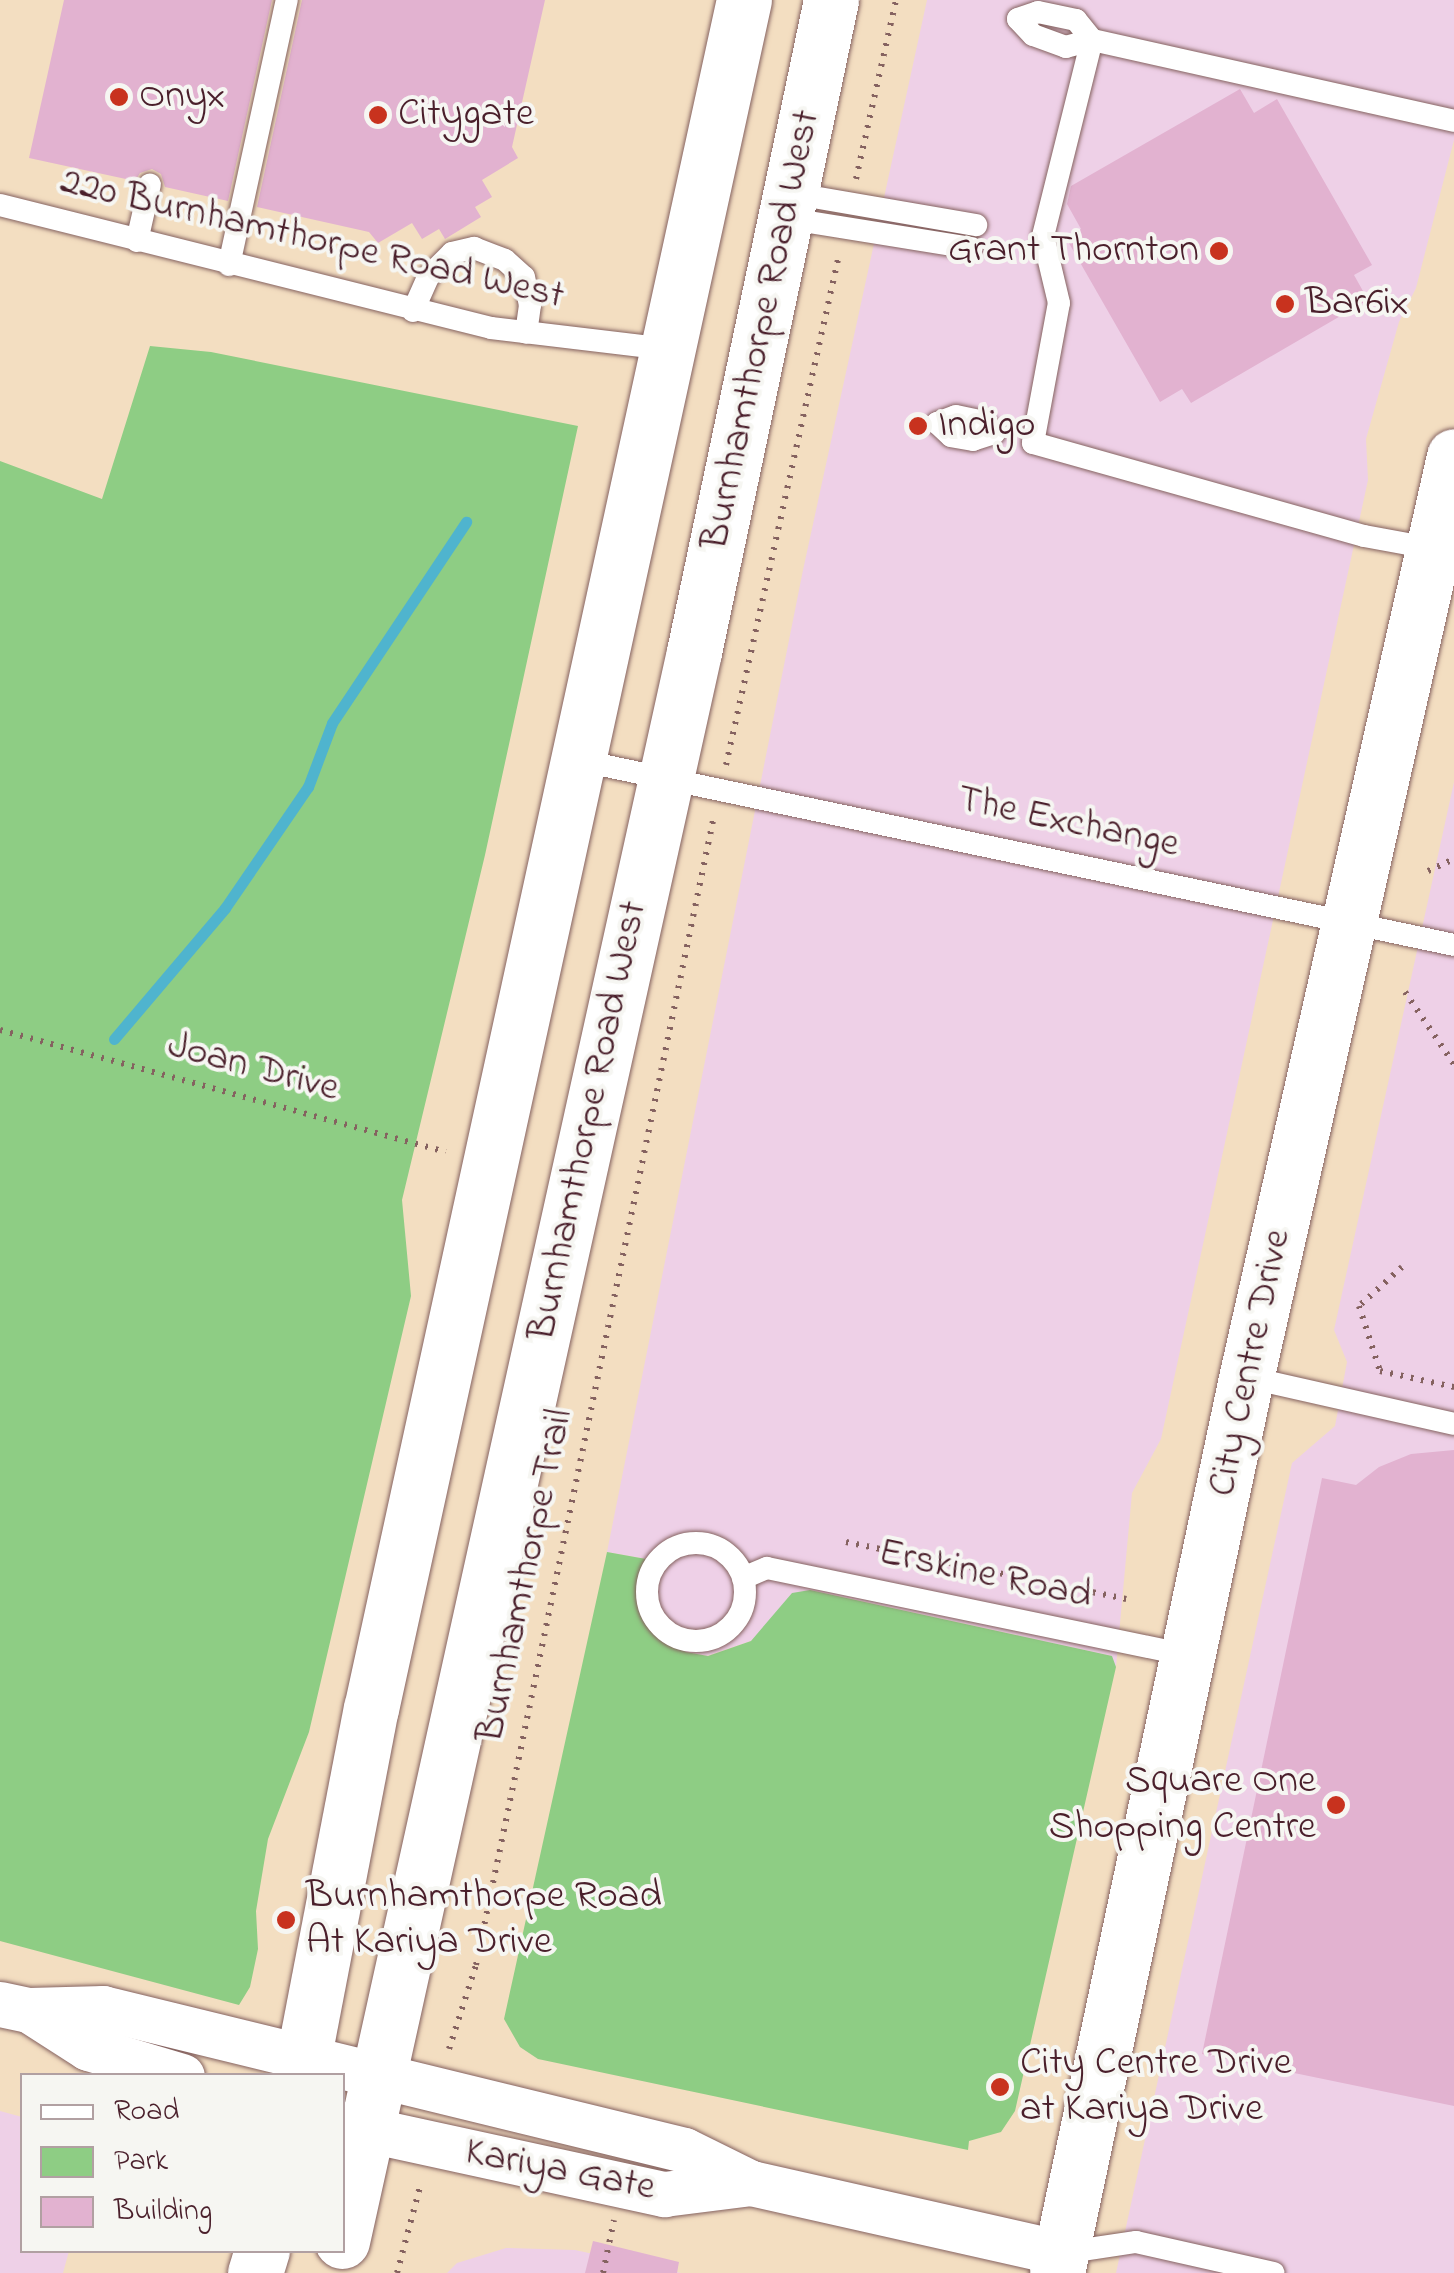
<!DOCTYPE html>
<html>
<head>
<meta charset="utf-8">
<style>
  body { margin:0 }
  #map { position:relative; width:1454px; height:2273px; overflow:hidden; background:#f3dec1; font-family:"Indie Flower",sans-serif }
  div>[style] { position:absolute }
  .built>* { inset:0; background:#eed0e7 }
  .green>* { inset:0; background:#8ecd84 }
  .stream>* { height:11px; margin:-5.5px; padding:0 5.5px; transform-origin:5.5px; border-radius:5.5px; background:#4fb4ce }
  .building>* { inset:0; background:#e2b2d0 }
  .path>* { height:6px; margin-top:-3px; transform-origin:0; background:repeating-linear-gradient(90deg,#856260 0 2.5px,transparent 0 10.5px) }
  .roads { filter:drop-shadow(0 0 2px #856260) drop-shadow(0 0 2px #856260) }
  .service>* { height:22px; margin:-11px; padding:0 11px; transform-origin:11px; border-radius:11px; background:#fff }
  .service>.ring { margin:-11px; padding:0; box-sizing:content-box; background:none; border:22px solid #fff; border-radius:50% }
  .minor>* { height:45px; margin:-22.5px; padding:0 22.5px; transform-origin:22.5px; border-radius:22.5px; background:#fff }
  .tertiary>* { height:55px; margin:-27.5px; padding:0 27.5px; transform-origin:27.5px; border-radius:27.5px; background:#fff }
  .secondary>* { height:55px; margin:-27.5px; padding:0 27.5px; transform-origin:27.5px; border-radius:27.5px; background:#fff }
  .dots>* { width:28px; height:28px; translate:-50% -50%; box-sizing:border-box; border:5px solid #f6f6f2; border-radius:50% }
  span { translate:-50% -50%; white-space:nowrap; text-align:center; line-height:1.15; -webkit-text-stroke:8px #f6f6f2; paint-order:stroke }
  .poi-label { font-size:40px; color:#4a1f2b }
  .left { translate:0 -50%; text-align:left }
  .right { translate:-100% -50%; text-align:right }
  .street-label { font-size:40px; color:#4a1f2b }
  .legend { position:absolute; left:20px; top:2073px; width:325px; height:180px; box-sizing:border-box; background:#f6f6f2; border:2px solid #b1a0a2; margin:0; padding:12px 18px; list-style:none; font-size:30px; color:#4a1f2b }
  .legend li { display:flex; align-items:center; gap:20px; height:50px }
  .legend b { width:50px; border:2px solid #b1a0a2 }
</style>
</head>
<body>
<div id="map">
  <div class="built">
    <i style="clip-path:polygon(927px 0,1454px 0,1454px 140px,1416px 288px,1399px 322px,1366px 439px,1368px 480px,1161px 1439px,1132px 1493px,1116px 1667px,1111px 1656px,810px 1590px,751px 1641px,707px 1656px,686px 1652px,671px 1643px,658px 1623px,649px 1601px,646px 1559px,607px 1552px,803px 570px)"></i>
    <i style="clip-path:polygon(1454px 782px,1454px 2273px,1116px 2273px,1292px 1463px,1335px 1426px,1347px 1362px,1334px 1330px)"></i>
    <i style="clip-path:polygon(0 2111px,22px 2117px,22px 2250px,69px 2251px,63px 2273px,0 2273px)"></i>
    <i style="clip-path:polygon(506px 2248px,575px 2250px,681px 2273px,447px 2273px,457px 2263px)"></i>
  </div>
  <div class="green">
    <i style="clip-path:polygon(150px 346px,211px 352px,578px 426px,485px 855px,402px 1200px,411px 1296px,309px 1732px,268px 1839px,256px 1911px,258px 1949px,250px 1987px,239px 2005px,0 1941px,0 461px,102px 499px)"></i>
    <i style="clip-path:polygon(607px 1552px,646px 1559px,649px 1601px,658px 1623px,671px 1643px,686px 1652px,708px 1656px,751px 1641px,792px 1593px,810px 1590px,1112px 1656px,1116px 1667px,1015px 2111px,1001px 2132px,969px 2141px,968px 2150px,538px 2059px,520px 2047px,504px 2019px)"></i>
  </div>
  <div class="stream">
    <i style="left:114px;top:1039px;width:172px;rotate:-49.7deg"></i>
    <i style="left:225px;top:908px;width:147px;rotate:-55.6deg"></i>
    <i style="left:308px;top:787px;width:68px;rotate:-69.4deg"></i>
    <i style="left:332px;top:723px;width:242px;rotate:-56.3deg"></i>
  </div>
  <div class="building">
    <i style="clip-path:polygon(64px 0,272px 0,228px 201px,165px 187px,161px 174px,152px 169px,140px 173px,135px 181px,29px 158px)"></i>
    <i style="clip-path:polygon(302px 0,545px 0,512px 147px,518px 158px,482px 180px,492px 197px,475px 207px,481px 217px,445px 239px,439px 229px,422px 239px,412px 223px,378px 243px,369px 232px,257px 207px)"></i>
    <i style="clip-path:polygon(1240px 89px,1254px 113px,1277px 99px,1372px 265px,1354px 275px,1368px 300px,1191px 403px,1182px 389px,1160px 402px,1066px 238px,1081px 229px,1067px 204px,1071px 186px)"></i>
    <i style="clip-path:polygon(1454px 1450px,1454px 2106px,1202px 2054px,1322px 1478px,1356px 1485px,1379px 1467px,1411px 1454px)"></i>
    <i style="clip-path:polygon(593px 2241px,679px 2262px,677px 2273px,585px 2273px)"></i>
  </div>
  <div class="path">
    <i style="left:856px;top:179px;width:183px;rotate:-77.4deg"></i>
    <i style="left:726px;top:765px;width:522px;rotate:-77.51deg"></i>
    <i style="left:1428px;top:871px;width:29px;rotate:-25deg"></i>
    <i style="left:1405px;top:992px;width:87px;rotate:55.8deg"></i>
    <i style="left:0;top:1030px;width:462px;rotate:15.3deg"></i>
    <i style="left:1402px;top:1267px;width:58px;rotate:137.8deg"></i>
    <i style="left:1359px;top:1306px;width:68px;rotate:72.1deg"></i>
    <i style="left:1380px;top:1371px;width:76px;rotate:12.2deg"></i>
    <i style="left:846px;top:1542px;width:286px;rotate:11.5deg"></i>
    <i style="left:449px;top:2049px;width:88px;rotate:-72.2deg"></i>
    <i style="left:476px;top:1965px;width:1173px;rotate:-78.3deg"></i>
    <i style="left:397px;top:2273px;width:93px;rotate:-75.1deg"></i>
    <i style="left:603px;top:2273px;width:54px;rotate:-78.3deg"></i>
  </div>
  <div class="roads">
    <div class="service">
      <i style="left:1038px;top:12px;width:39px;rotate:12deg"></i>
      <i style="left:1076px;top:20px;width:26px;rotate:51deg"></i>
      <i style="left:1092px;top:40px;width:27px;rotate:165deg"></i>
      <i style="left:1066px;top:47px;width:35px;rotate:-160deg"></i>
      <i style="left:1033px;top:35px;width:22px;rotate:-133deg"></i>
      <i style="left:1018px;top:19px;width:21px;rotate:-19deg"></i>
      <i style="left:790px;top:193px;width:189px;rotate:9.8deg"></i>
      <i style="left:0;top:205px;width:506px;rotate:14.06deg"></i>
      <i style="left:491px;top:328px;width:177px;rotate:6.8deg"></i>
      <i style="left:784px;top:218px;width:190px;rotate:9.1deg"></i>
      <i style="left:137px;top:241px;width:58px;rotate:-77.2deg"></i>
      <i style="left:229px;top:265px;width:271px;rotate:-77.7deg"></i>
      <i style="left:413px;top:311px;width:37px;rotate:-66deg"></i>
      <i style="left:428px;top:277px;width:34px;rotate:-45deg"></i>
      <i style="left:452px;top:253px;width:23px;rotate:-13deg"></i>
      <i style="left:474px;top:248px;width:33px;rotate:21deg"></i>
      <i style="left:505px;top:260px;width:25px;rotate:42deg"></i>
      <i style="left:524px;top:277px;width:29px;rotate:78deg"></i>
      <i style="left:530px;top:305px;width:28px;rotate:98deg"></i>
      <i style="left:956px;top:416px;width:29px;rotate:12deg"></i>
      <i style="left:984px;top:422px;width:15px;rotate:48deg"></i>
      <i style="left:994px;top:433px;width:22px;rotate:162deg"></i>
      <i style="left:973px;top:440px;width:22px;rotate:-170deg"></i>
      <i style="left:951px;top:436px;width:19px;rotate:-137deg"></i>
      <i style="left:937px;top:423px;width:20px;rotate:-20deg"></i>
      <i style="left:1435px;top:549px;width:72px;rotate:-169.6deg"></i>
      <i style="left:1364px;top:536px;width:344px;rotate:-164.3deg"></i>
      <i style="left:1033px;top:443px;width:142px;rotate:-79.5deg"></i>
      <i style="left:1059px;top:303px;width:69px;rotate:-103.4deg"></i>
      <i style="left:1043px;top:236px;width:202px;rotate:-76deg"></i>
      <i style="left:1092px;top:40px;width:371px;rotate:12.6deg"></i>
      <i style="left:578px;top:760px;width:895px;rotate:11.92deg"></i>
      <i style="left:1246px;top:1377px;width:213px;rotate:12.7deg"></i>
      <i class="ring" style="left:647px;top:1543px;width:76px;height:76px"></i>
      <i style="left:743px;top:1578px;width:26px;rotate:-23deg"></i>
      <i style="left:767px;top:1568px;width:430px;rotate:11.7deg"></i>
      <i style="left:1062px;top:2253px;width:75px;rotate:-8.5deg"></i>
      <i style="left:1136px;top:2242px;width:141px;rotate:12.7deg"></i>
    </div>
    <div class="minor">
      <i style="left:0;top:2004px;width:30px;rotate:12deg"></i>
      <i style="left:29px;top:2010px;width:74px;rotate:-1.5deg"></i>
      <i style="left:103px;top:2008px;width:598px;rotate:13.73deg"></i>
      <i style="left:684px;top:2150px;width:75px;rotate:26.2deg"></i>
      <i style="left:751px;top:2183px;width:319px;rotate:12.7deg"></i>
      <i style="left:29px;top:2010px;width:70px;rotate:32.8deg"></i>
      <i style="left:88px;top:2048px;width:98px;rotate:16.6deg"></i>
      <i style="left:342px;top:2124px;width:330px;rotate:12.3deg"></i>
      <i style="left:664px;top:2194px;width:88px;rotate:-7.2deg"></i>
    </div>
    <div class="tertiary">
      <i style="left:1057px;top:2273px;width:910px;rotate:-78.07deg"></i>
      <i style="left:1245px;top:1383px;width:950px;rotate:-77.29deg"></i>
    </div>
    <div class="secondary">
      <i style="left:300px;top:2076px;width:374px;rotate:-79.1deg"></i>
      <i style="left:371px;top:1709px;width:1749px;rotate:-77.69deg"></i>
      <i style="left:342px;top:2241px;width:1628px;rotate:-77.51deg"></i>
      <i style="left:694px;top:652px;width:666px;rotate:-78.13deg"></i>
      <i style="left:255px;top:2273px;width:24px;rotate:-73deg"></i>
    </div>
  </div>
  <div class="dots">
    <i style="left:119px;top:97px;background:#c8321e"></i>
    <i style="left:378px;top:115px;background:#c8321e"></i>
    <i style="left:1219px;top:251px;background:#c8321e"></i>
    <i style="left:1285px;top:304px;background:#c8321e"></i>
    <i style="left:918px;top:426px;background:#c8321e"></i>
    <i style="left:1336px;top:1805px;background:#c8321e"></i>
    <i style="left:286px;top:1920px;background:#c8321e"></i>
    <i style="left:1000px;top:2087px;background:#c8321e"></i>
  </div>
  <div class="poi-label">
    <span class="left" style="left:139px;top:97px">Onyx</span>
    <span class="left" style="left:398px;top:115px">Citygate</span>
    <span class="right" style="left:1199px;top:251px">Grant Thornton</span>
    <span class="left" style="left:1305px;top:304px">Bar6ix</span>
    <span class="left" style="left:938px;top:426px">Indigo</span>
    <span class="right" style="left:1316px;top:1805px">Square One<br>Shopping Centre</span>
    <span class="left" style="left:306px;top:1920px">Burnhamthorpe Road<br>At Kariya Drive</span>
    <span class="left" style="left:1020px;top:2087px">City Centre Drive<br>at Kariya Drive</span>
  </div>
  <div class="street-label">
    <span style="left:312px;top:240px;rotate:13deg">220 Burnhamthorpe Road West</span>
    <span style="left:762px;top:330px;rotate:-78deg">Burnhamthorpe Road West</span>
    <span style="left:1068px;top:823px;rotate:12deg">The Exchange</span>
    <span style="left:253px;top:1068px;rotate:15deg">Joan Drive</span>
    <span style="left:589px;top:1121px;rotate:-78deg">Burnhamthorpe Road West</span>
    <span style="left:1251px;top:1363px;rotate:-78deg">City Centre Drive</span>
    <span style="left:985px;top:1575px;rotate:12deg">Erskine Road</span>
    <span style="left:526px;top:1576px;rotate:-78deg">Burnhamthorpe Trail</span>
    <span style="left:560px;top:2171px;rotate:11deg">Kariya Gate</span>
  </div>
  <ul class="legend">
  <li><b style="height:12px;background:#fff"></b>Road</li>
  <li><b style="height:28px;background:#8ecd84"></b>Park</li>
  <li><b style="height:28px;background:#e2b2d0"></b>Building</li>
  </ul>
</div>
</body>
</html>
